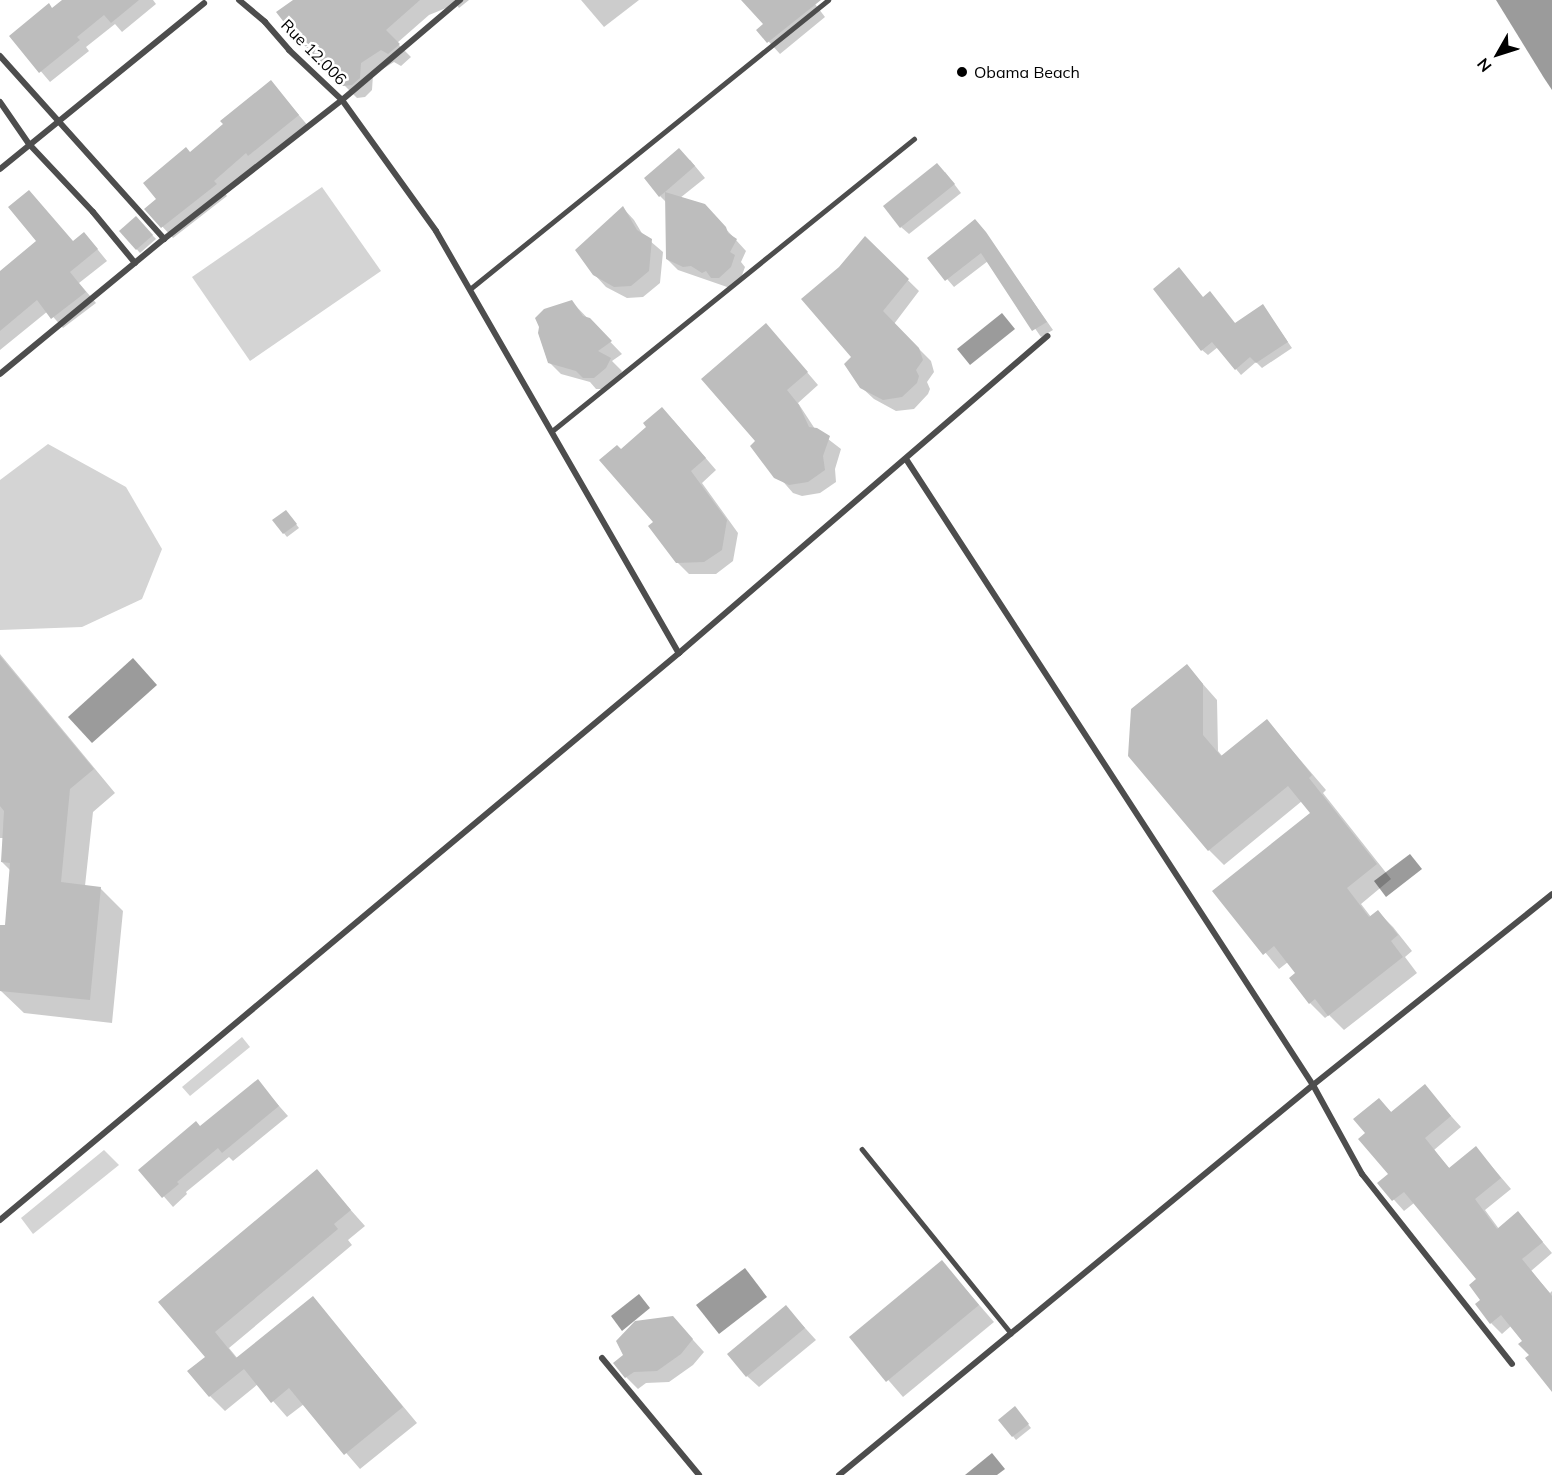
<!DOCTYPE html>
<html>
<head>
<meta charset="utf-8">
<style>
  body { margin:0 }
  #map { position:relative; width:1552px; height:1475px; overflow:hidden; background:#fff; font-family:Mulish,sans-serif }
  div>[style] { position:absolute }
  .green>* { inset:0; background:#d4d4d4 }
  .water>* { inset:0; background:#9b9b9b }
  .shadow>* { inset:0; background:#0003 }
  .building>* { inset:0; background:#bdbdbd }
  .service>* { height:4.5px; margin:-2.25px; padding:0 2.25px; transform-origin:2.25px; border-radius:2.25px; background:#4d4d4d }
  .minor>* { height:6px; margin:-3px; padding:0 3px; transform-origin:3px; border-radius:3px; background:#4d4d4d }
  .dots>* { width:16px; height:16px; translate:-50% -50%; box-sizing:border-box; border:3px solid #fff; border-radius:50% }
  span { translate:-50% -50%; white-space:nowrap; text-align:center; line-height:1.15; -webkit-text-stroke:5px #fff; paint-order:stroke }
  .street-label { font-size:16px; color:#000 }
  .poi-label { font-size:16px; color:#000 }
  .left { translate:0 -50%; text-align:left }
  .north { position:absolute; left:1468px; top:24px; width:60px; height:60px; -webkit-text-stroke:4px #fff; paint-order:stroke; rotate:231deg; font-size:16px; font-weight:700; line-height:24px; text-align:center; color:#000 }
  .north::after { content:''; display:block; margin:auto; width:21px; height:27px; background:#000; clip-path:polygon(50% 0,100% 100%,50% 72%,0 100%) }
</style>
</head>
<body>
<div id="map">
  <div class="green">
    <i style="clip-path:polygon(322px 187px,381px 271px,250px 361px,192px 277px)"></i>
    <i style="clip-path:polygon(48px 444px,126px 487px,162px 549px,142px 599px,82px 627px,0 630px,0 480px)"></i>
    <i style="clip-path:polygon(242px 1037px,250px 1047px,190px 1096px,182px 1087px)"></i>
    <i style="clip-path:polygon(104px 1150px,119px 1165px,33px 1234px,21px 1218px)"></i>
  </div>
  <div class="water">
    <i style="clip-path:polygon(1496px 0,1552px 0,1552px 90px,1544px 78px)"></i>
    <i style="clip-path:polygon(1002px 313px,1015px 329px,970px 365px,957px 349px)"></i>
    <i style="clip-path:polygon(133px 658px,157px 685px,92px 743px,68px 717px)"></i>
    <i style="clip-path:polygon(1410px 854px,1422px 869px,1386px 897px,1374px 881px)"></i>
    <i style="clip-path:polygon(745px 1268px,767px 1297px,719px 1334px,696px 1305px)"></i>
    <i style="clip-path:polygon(639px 1294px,650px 1308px,622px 1331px,611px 1316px)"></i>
    <i style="clip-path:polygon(992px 1453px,1005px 1469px,997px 1475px,965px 1475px)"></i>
  </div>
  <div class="shadow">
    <i style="clip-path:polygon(69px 0,153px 0,156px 4px,122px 32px,115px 24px,86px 47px,89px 51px,50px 82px,16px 42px)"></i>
    <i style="clip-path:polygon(295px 0,469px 0,459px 8px,456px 4px,429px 15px,397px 43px,411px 57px,401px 66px,394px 62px,373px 75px,372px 90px,365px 97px,357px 98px,302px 43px)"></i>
    <i style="clip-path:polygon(581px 0,639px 0,604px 27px)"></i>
    <i style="clip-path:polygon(743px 0,812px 0,825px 17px,780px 54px,758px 30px,765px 24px)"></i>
    <i style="clip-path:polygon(271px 82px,309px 127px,224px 192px,227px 196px,173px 238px,146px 209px,158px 199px,190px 154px)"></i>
    <i style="clip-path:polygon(690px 160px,705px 178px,680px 198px,715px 217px,746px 251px,741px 262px,745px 267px,741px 278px,730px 288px,678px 270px,667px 259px,666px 202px,660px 196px)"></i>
    <i style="clip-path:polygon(945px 172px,961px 193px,909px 234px,901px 227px)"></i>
    <i style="clip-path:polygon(623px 208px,634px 220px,643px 235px,663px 252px,660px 283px,643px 297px,627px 298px,606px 287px,594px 274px)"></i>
    <i style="clip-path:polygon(136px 218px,156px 239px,140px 253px,121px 231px)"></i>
    <i style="clip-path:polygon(982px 229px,1053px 330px,1041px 337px,988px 261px,954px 287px,929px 258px)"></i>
    <i style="clip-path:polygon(865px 238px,919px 291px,894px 324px,931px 361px,934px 372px,927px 382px,930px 389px,928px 394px,914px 409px,896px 411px,874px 399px,861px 387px,853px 357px,840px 268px)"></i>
    <i style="clip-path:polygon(38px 241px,94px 245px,107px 261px,79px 283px,96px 303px,63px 328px,48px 311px,0 350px,0 278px)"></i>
    <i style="clip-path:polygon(1203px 299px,1236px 324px,1263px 306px,1292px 348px,1262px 368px,1256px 362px,1241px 375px,1218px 347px,1208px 355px,1202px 350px)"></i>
    <i style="clip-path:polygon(572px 302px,622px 354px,612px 361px,622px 371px,617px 380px,606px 389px,596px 389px,590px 382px,561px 374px,549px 362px)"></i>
    <i style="clip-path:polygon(777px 337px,818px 385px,798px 403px,815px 429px,841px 449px,835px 469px,836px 482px,820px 493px,802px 496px,793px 493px,752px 446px,757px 441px)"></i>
    <i style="clip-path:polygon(673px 420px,716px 470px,702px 483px,738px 533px,733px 561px,716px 574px,689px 574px,677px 562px,621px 451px,648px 427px)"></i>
    <i style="clip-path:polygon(289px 515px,299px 528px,287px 537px,274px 521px)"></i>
    <i style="clip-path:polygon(0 654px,115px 793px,93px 812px,85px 886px,100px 888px,123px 911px,112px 1023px,24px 1013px,1px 991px,0 926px,6px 927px,11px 871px,2px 862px,4px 838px,0 838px)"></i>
    <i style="clip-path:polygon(1187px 666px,1217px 700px,1218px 751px,1223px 757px,1267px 721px,1326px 790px,1323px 793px,1391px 879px,1361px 904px,1371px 917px,1378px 912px,1393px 927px,1412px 951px,1405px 957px,1417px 973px,1344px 1030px,1329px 1015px,1325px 1018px,1310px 1003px,1297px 974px,1288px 962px,1279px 969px,1214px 891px,1312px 813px,1302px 801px,1224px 865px,1209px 850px)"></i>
    <i style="clip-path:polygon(257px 1081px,288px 1116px,233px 1161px,229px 1157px,186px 1192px,187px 1194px,173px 1207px,141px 1170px,200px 1127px)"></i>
    <i style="clip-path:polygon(1424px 1086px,1461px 1127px,1434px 1150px,1450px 1169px,1476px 1148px,1511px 1189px,1485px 1210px,1499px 1229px,1518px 1213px,1552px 1253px,1531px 1271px,1550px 1293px,1552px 1291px,1552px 1389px,1524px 1341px,1511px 1326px,1502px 1334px,1491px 1323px,1478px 1280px,1414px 1203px,1404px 1211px,1379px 1183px,1390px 1174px,1367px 1133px,1379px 1100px,1392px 1113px)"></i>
    <i style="clip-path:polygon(316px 1171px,365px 1226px,348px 1240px,352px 1245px,229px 1348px,238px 1359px,313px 1298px,417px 1423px,360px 1469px,304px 1404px,287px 1417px,258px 1384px,225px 1411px,210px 1396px,207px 1357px,160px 1302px)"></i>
    <i style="clip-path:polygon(942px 1262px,994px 1322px,903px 1397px,851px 1337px)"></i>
    <i style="clip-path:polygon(786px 1307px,816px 1340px,759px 1387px,747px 1376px)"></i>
    <i style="clip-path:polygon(684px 1330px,704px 1352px,693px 1365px,669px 1382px,646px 1383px,638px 1389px,626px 1377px,625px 1355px)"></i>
    <i style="clip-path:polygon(1018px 1412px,1031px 1428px,1016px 1440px,1000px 1420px)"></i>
  </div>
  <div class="building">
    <i style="clip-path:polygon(62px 0,139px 0,111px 23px,104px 15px,77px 37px,80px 40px,39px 73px,9px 36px,49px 3px,52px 8px)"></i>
    <i style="clip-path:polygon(293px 0,420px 0,386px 30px,400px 44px,388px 54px,381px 50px,361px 63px,360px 78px,352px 85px,343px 86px,333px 79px,303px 42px,301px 44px,276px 12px)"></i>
    <i style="clip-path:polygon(741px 0,821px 0,767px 43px,756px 30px,763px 24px)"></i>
    <i style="clip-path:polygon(271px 80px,299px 115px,248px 156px,246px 153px,214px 181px,217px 184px,161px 228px,144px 209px,156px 199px,143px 183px,186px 147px,190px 152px,223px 124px,220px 121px)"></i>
    <i style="clip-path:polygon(679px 148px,695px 166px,665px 192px,705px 204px,726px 227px,728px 233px,737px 239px,730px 252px,735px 255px,731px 267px,719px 278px,711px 278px,706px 271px,702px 273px,691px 266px,683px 267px,666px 259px,665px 192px,659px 197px,644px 178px)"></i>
    <i style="clip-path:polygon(937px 163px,955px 184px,900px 228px,883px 206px)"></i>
    <i style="clip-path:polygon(29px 190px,73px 241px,84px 232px,98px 249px,70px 272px,86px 292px,51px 319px,37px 300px,0 331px,0 271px,36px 241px,8px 207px)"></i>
    <i style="clip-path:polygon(623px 206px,637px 230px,652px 239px,649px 271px,631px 286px,614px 287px,593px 275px,575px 250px)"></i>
    <i style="clip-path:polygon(136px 216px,153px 235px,136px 250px,119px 231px)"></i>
    <i style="clip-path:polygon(975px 219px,986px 232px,1047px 322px,1032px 331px,981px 253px,945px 281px,927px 258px)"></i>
    <i style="clip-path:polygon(865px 236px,909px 279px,883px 311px,919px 348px,923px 360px,916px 370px,919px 376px,917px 383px,902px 397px,883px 400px,860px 388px,844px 364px,851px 357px,801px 299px,839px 267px)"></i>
    <i style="clip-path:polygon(1179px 267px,1203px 297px,1210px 291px,1235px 323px,1263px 304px,1288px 342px,1256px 363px,1250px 357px,1235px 370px,1212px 342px,1201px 351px,1153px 289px)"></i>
    <i style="clip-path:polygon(572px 300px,583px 316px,590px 318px,612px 341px,598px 351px,611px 358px,606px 368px,594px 378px,583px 378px,576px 371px,548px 363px,538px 333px,539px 327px,535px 318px,544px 309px)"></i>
    <i style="clip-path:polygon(766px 323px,808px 372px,787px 390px,799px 405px,809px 427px,817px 428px,830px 436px,823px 456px,825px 470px,808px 482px,789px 485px,774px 478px,750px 446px,755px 441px,701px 379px)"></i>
    <i style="clip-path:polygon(662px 407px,706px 458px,691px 471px,727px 520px,722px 550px,704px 562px,676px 563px,648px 526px,653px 522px,599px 460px,617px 445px,621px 449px,646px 427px,643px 423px)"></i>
    <i style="clip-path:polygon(286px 510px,297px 524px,283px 534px,272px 520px)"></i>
    <i style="clip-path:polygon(0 656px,94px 769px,70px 789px,61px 882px,101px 887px,90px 1000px,0 991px,0 925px,5px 925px,10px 863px,1px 862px,4px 811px,0 806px)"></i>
    <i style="clip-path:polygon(1187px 664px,1203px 684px,1203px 735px,1221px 756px,1267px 719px,1312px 775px,1309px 778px,1377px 864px,1347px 888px,1369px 917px,1378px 910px,1398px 935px,1391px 941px,1403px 957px,1328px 1016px,1315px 999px,1309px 1004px,1289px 978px,1295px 973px,1274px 946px,1263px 955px,1212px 891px,1310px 813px,1288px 786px,1208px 851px,1128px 756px,1131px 709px)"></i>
    <i style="clip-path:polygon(258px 1079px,279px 1106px,222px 1153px,218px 1148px,177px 1182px,179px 1184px,162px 1198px,138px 1170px,196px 1121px,200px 1126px)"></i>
    <i style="clip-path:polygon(1425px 1084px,1451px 1116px,1425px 1138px,1449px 1168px,1476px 1146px,1501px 1178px,1475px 1199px,1497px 1229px,1518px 1211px,1543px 1242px,1522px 1259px,1552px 1296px,1552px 1392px,1525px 1358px,1529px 1355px,1518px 1344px,1522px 1341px,1501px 1315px,1490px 1324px,1475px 1304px,1480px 1300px,1469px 1285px,1476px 1279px,1404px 1192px,1392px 1201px,1377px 1183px,1388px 1174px,1358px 1139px,1365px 1133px,1353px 1119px,1379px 1098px,1391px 1112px)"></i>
    <i style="clip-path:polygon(317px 1169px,351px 1210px,334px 1224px,338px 1229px,215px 1332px,236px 1358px,313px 1296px,403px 1407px,344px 1455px,289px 1388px,271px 1403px,244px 1369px,209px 1397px,187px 1371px,205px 1357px,158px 1302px)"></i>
    <i style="clip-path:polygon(942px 1260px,979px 1305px,886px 1382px,849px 1337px)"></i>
    <i style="clip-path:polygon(786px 1305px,805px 1328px,746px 1377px,727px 1354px)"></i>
    <i style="clip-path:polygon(673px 1316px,693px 1339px,681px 1354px,657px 1371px,634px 1372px,625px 1378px,613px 1363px,623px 1355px,616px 1341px,635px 1321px)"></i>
    <i style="clip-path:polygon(1015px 1406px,1029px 1424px,1012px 1437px,998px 1420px)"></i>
  </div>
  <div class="service">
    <i style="left:470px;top:289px;width:460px;rotate:-38.9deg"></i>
    <i style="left:552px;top:431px;width:465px;rotate:-38.9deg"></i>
    <i style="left:862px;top:1149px;width:237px;rotate:51deg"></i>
  </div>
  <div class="minor">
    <i style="left:239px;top:0;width:34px;rotate:40deg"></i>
    <i style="left:265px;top:22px;width:37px;rotate:49deg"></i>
    <i style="left:289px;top:50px;width:73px;rotate:43.3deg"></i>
    <i style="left:342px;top:100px;width:161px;rotate:54.3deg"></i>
    <i style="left:436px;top:231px;width:487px;rotate:60.1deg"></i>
    <i style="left:0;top:56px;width:246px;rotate:48.1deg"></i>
    <i style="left:0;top:102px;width:51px;rotate:55.4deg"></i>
    <i style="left:29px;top:144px;width:93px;rotate:46.7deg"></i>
    <i style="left:93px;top:212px;width:66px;rotate:50.5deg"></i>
    <i style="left:0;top:169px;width:263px;rotate:-39.1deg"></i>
    <i style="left:0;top:374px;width:212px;rotate:-39.5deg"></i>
    <i style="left:164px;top:239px;width:226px;rotate:-38deg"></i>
    <i style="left:342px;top:100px;width:155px;rotate:-40.3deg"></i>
    <i style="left:906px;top:459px;width:747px;rotate:56.97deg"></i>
    <i style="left:1313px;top:1085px;width:102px;rotate:61.2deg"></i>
    <i style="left:1362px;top:1174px;width:242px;rotate:51.7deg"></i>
    <i style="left:0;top:1220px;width:885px;rotate:-39.86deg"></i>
    <i style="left:679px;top:653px;width:486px;rotate:-40.7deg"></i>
    <i style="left:602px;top:1358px;width:152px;rotate:50.3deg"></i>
    <i style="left:839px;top:1475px;width:614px;rotate:-39.45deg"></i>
    <i style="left:1313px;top:1085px;width:306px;rotate:-38.6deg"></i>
  </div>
  <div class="dots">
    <i style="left:962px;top:72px;background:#000"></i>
  </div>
  <div class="street-label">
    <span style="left:314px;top:52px;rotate:45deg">Rue 12.006</span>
  </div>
  <div class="poi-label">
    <span class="left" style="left:974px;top:72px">Obama Beach</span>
  </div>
  <div class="north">N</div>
</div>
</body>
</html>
